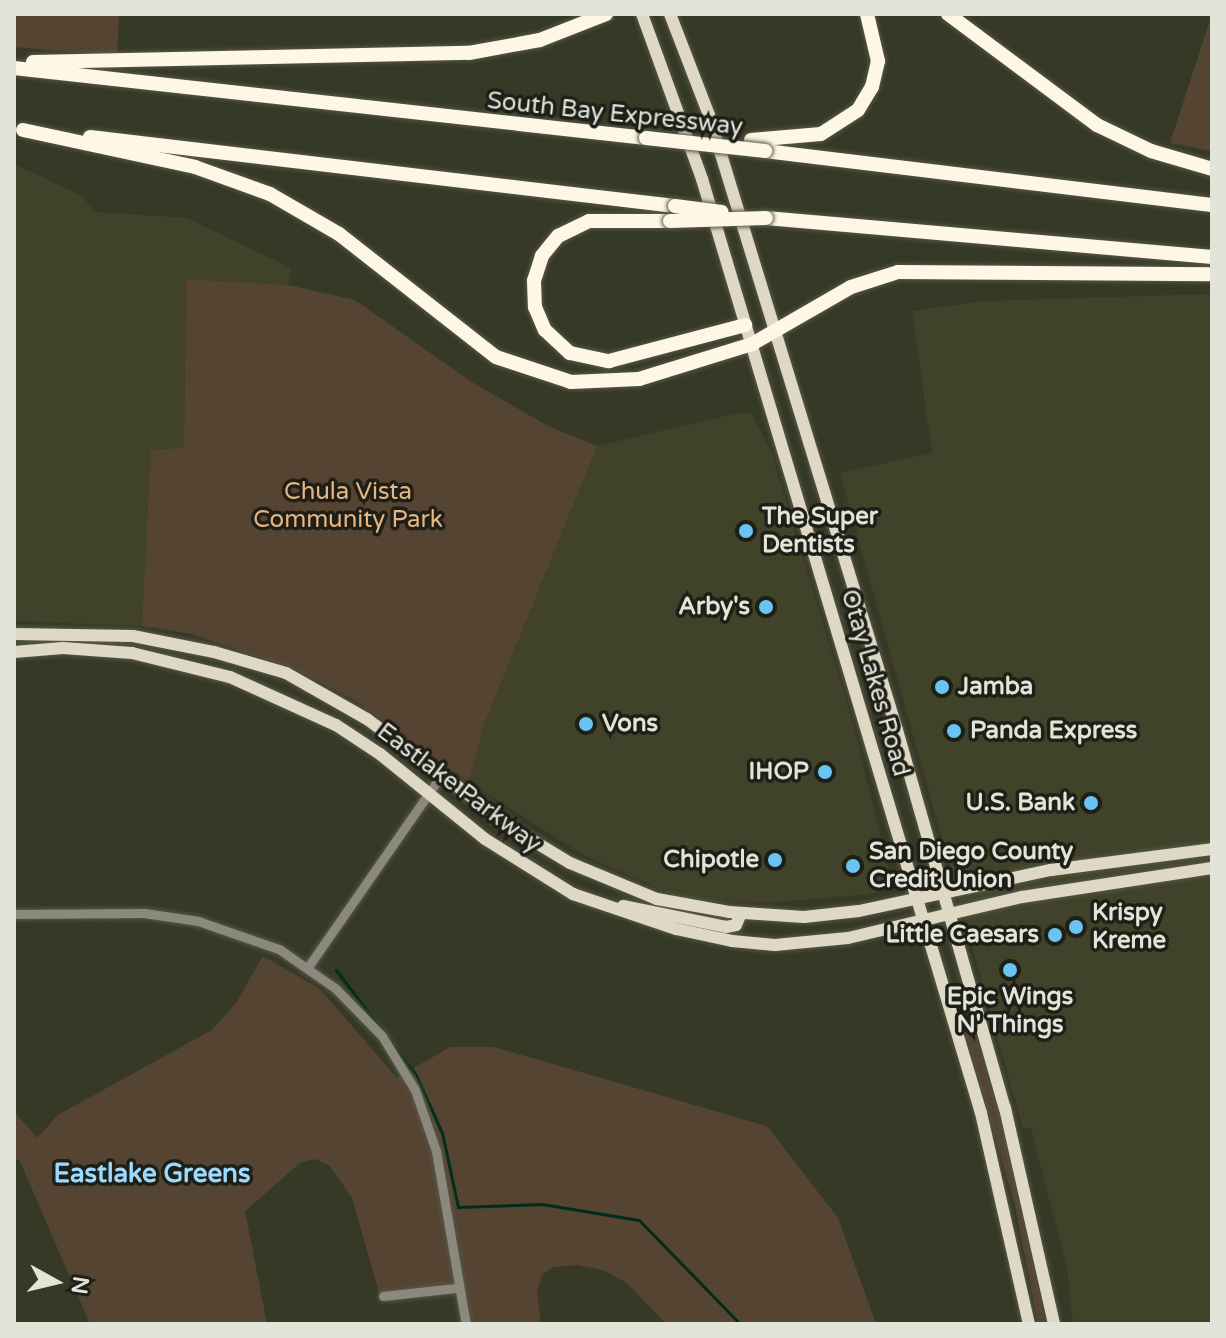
<!DOCTYPE html>
<html>
<head>
<meta charset="utf-8">
<style>
  body { margin:0 }
  #map { position:relative; width:1226px; height:1338px; overflow:hidden; background:#373927; font-family:"Varela Round",sans-serif }
  div>[style] { position:absolute }
  .built>* { inset:0; background:#404329 }
  .green>* { inset:0; background:#564433 }
  .stream>* { height:3px; margin:-1.5px; padding:0 1.5px; transform-origin:1.5px; border-radius:1.5px; background:#002d1b }
  .roads { filter:drop-shadow(0 0 2px #565847) drop-shadow(0 0 2px #565847) }
  .minor>* { height:9px; margin:-4.5px; padding:0 4.5px; transform-origin:4.5px; border-radius:4.5px; background:#8b887e }
  .major>* { height:12px; margin:-6px; padding:0 6px; transform-origin:6px; border-radius:6px; background:#dfd8c5 }
  .highway>* { height:14px; margin:-7px; padding:0 7px; transform-origin:7px; border-radius:7px; background:#fef7e5 }
  .bridges { filter:drop-shadow(0 0 2px #565847) drop-shadow(0 0 2px #565847) }
  .highway-bridge>* { height:14px; margin:-7px; padding:0 7px; transform-origin:7px; border-radius:7px; background:#fef7e5 }
  .dots>* { width:22px; height:22px; translate:-50% -50%; box-sizing:border-box; border:4px solid #1e1f17; border-radius:50% }
  span { translate:-50% -50%; white-space:nowrap; text-align:center; line-height:1.15; -webkit-text-stroke:7px #1e1f17; paint-order:stroke }
  .street-label { font-size:24px; color:#e2e4d8 }
  .park-label { font-size:24px; color:#e8b582 }
  .poi-label { font-size:24px; color:#e2e4d8; font-weight:700 }
  .left { translate:0 -50%; text-align:left }
  .right { translate:-100% -50%; text-align:right }
  .neighbourhood-label { font-size:26px; color:#9cdbfe; font-weight:700 }
  .frame { position:absolute; inset:0; border:16px solid #e2e4d8; pointer-events:none }
  .north { position:absolute; left:16px; top:1242px; width:80px; height:80px; -webkit-text-stroke:6px #1e1f17; paint-order:stroke; rotate:98deg; font-size:22px; font-weight:700; line-height:32px; text-align:center; color:#e2e4d8 }
  .north::after { content:''; display:block; margin:auto; width:28px; height:36px; background:#e2e4d8; clip-path:polygon(50% 0,100% 100%,50% 72%,0 100%) }
</style>
</head>
<body>
<div id="map">
  <div class="built">
    <i style="clip-path:polygon(14px 164px,82px 196px,95px 212px,187px 218px,291px 268px,288px 285px,186px 279px,184px 449px,152px 450px,142px 626px,14px 621px)"></i>
    <i style="clip-path:polygon(1212px 294px,1212px 1324px,1073px 1324px,1067px 1269px,1031px 1128px,1023px 1129px,840px 473px,932px 453px,912px 311px,986px 301px)"></i>
    <i style="clip-path:polygon(743px 412px,752px 414px,771px 451px,853px 723px,893px 888px,872px 894px,767px 903px,684px 900px,583px 855px,469px 782px,484px 725px,597px 446px)"></i>
  </div>
  <div class="green">
    <i style="clip-path:polygon(14px 14px,119px 14px,117px 56px,14px 47px)"></i>
    <i style="clip-path:polygon(1212px 14px,1212px 151px,1170px 143px)"></i>
    <i style="clip-path:polygon(186px 279px,288px 285px,355px 300px,470px 381px,548px 426px,597px 446px,484px 725px,469px 782px,353px 699px,297px 670px,192px 634px,142px 626px,151px 450px,184px 448px)"></i>
    <i style="clip-path:polygon(263px 956px,320px 989px,397px 1078px,450px 1047px,494px 1047px,767px 1126px,838px 1218px,876px 1324px,666px 1324px,627px 1283px,603px 1270px,577px 1265px,553px 1267px,542px 1275px,537px 1291px,541px 1324px,462px 1324px,453px 1285px,381px 1300px,352px 1198px,330px 1166px,315px 1159px,301px 1162px,245px 1211px,267px 1324px,90px 1324px,20px 1161px,14px 1159px,14px 1111px,37px 1138px,58px 1115px,212px 1030px,236px 1003px)"></i>
    <i style="clip-path:polygon(959px 1011px,976px 1038px,1001px 1121px,1046px 1324px,1038px 1324px,1015px 1206px)"></i>
  </div>
  <div class="stream">
    <i style="left:336px;top:970px;width:132px;rotate:52.7deg"></i>
    <i style="left:416px;top:1075px;width:64px;rotate:65.9deg"></i>
    <i style="left:442px;top:1133px;width:76px;rotate:77.8deg"></i>
    <i style="left:458px;top:1207px;width:84px;rotate:-2deg"></i>
    <i style="left:542px;top:1204px;width:98px;rotate:9.4deg"></i>
    <i style="left:639px;top:1220px;width:145px;rotate:45.8deg"></i>
  </div>
  <div class="roads">
    <div class="minor">
      <i style="left:14px;top:914px;width:130px;rotate:-0.4deg"></i>
      <i style="left:144px;top:913px;width:55px;rotate:8.4deg"></i>
      <i style="left:198px;top:921px;width:86px;rotate:19.1deg"></i>
      <i style="left:279px;top:949px;width:68px;rotate:34.9deg"></i>
      <i style="left:335px;top:988px;width:67px;rotate:45.6deg"></i>
      <i style="left:382px;top:1036px;width:63px;rotate:58.6deg"></i>
      <i style="left:415px;top:1090px;width:65px;rotate:71deg"></i>
      <i style="left:436px;top:1151px;width:176px;rotate:80.2deg"></i>
      <i style="left:308px;top:967px;width:235px;rotate:-55.2deg"></i>
      <i style="left:383px;top:1296px;width:73px;rotate:-6.3deg"></i>
    </div>
    <div class="major">
      <i style="left:642px;top:14px;width:176px;rotate:70deg"></i>
      <i style="left:702px;top:179px;width:975px;rotate:73.37deg"></i>
      <i style="left:981px;top:1113px;width:216px;rotate:77.2deg"></i>
      <i style="left:670px;top:14px;width:108px;rotate:68.9deg"></i>
      <i style="left:709px;top:115px;width:643px;rotate:73deg"></i>
      <i style="left:897px;top:730px;width:393px;rotate:74.1deg"></i>
      <i style="left:1005px;top:1108px;width:221px;rotate:77.2deg"></i>
      <i style="left:14px;top:634px;width:119px;rotate:1deg"></i>
      <i style="left:133px;top:636px;width:83px;rotate:11.2deg"></i>
      <i style="left:214px;top:652px;width:75px;rotate:16.3deg"></i>
      <i style="left:286px;top:673px;width:93px;rotate:29.6deg"></i>
      <i style="left:367px;top:719px;width:187px;rotate:36.7deg"></i>
      <i style="left:517px;top:831px;width:62px;rotate:31.1deg"></i>
      <i style="left:570px;top:863px;width:94px;rotate:22.5deg"></i>
      <i style="left:657px;top:899px;width:73px;rotate:10.2deg"></i>
      <i style="left:729px;top:912px;width:75px;rotate:3.8deg"></i>
      <i style="left:804px;top:917px;width:55px;rotate:-6.2deg"></i>
      <i style="left:859px;top:911px;width:196px;rotate:-12.1deg"></i>
      <i style="left:1051px;top:870px;width:162px;rotate:-7.4deg"></i>
      <i style="left:14px;top:652px;width:49px;rotate:-4.7deg"></i>
      <i style="left:63px;top:648px;width:69px;rotate:4.1deg"></i>
      <i style="left:132px;top:653px;width:101px;rotate:13.8deg"></i>
      <i style="left:230px;top:677px;width:116px;rotate:24.4deg"></i>
      <i style="left:336px;top:725px;width:53px;rotate:33.4deg"></i>
      <i style="left:380px;top:754px;width:135px;rotate:39deg"></i>
      <i style="left:485px;top:839px;width:104px;rotate:32deg"></i>
      <i style="left:573px;top:894px;width:109px;rotate:18.8deg"></i>
      <i style="left:676px;top:929px;width:57px;rotate:12.1deg"></i>
      <i style="left:732px;top:941px;width:43px;rotate:5.3deg"></i>
      <i style="left:775px;top:945px;width:73px;rotate:-5.5deg"></i>
      <i style="left:848px;top:938px;width:179px;rotate:-13.3deg"></i>
      <i style="left:1022px;top:897px;width:192px;rotate:-8.7deg"></i>
      <i style="left:623px;top:906px;width:105px;rotate:11.5deg"></i>
      <i style="left:726px;top:927px;width:10px;rotate:-11deg"></i>
      <i style="left:736px;top:925px;width:13px;rotate:-67deg"></i>
    </div>
    <div class="highway">
      <i style="left:948px;top:14px;width:186px;rotate:36.7deg"></i>
      <i style="left:1097px;top:125px;width:60px;rotate:25.7deg"></i>
      <i style="left:1151px;top:151px;width:64px;rotate:16.4deg"></i>
      <i style="left:33px;top:62px;width:436px;rotate:-1.2deg"></i>
      <i style="left:469px;top:53px;width:72px;rotate:-10.4deg"></i>
      <i style="left:540px;top:40px;width:71px;rotate:-21.5deg"></i>
      <i style="left:14px;top:68px;width:636px;rotate:6.32deg"></i>
      <i style="left:23px;top:130px;width:176px;rotate:12.1deg"></i>
      <i style="left:195px;top:167px;width:80px;rotate:19.8deg"></i>
      <i style="left:270px;top:194px;width:80px;rotate:30.1deg"></i>
      <i style="left:339px;top:234px;width:199px;rotate:38.1deg"></i>
      <i style="left:496px;top:357px;width:79px;rotate:18.4deg"></i>
      <i style="left:571px;top:382px;width:68px;rotate:-2.5deg"></i>
      <i style="left:639px;top:379px;width:118px;rotate:-17.2deg"></i>
      <i style="left:752px;top:344px;width:114px;rotate:-29.9deg"></i>
      <i style="left:851px;top:287px;width:49px;rotate:-17.7deg"></i>
      <i style="left:898px;top:272px;width:314px;rotate:0.4deg"></i>
      <i style="left:90px;top:137px;width:589px;rotate:6.73deg"></i>
      <i style="left:751px;top:140px;width:70px;rotate:-4.9deg"></i>
      <i style="left:821px;top:134px;width:44px;rotate:-33deg"></i>
      <i style="left:858px;top:110px;width:27px;rotate:-59deg"></i>
      <i style="left:872px;top:87px;width:27px;rotate:-77deg"></i>
      <i style="left:878px;top:61px;width:48px;rotate:-103.2deg"></i>
      <i style="left:765px;top:151px;width:450px;rotate:6.9deg"></i>
      <i style="left:766px;top:218px;width:448px;rotate:5deg"></i>
      <i style="left:670px;top:221px;width:81px;rotate:180deg"></i>
      <i style="left:589px;top:221px;width:34px;rotate:154deg"></i>
      <i style="left:558px;top:236px;width:26px;rotate:129deg"></i>
      <i style="left:542px;top:256px;width:26px;rotate:108deg"></i>
      <i style="left:534px;top:281px;width:26px;rotate:88deg"></i>
      <i style="left:535px;top:307px;width:25px;rotate:67deg"></i>
      <i style="left:545px;top:330px;width:34px;rotate:43deg"></i>
      <i style="left:570px;top:353px;width:40px;rotate:12deg"></i>
      <i style="left:609px;top:361px;width:141px;rotate:-14.8deg"></i>
    </div>
  </div>
  <div class="bridges">
    <div class="highway-bridge">
      <i style="left:646px;top:138px;width:120px;rotate:6.2deg"></i>
      <i style="left:675px;top:206px;width:47px;rotate:7.3deg"></i>
      <i style="left:670px;top:221px;width:96px;rotate:-1.8deg"></i>
    </div>
  </div>
  <div class="dots">
    <i style="left:746px;top:531px;background:#6ac3f1"></i>
    <i style="left:766px;top:607px;background:#6ac3f1"></i>
    <i style="left:942px;top:687px;background:#6ac3f1"></i>
    <i style="left:586px;top:724px;background:#6ac3f1"></i>
    <i style="left:954px;top:731px;background:#6ac3f1"></i>
    <i style="left:825px;top:772px;background:#6ac3f1"></i>
    <i style="left:1091px;top:803px;background:#6ac3f1"></i>
    <i style="left:775px;top:860px;background:#6ac3f1"></i>
    <i style="left:853px;top:866px;background:#6ac3f1"></i>
    <i style="left:1076px;top:927px;background:#6ac3f1"></i>
    <i style="left:1055px;top:935px;background:#6ac3f1"></i>
    <i style="left:1010px;top:970px;background:#6ac3f1"></i>
  </div>
  <div class="street-label">
    <span style="left:615px;top:114px;rotate:6deg">South Bay Expressway</span>
    <span style="left:875px;top:683px;rotate:74deg">Otay Lakes Road</span>
    <span style="left:459px;top:788px;rotate:37deg">Eastlake Parkway</span>
  </div>
  <div class="park-label">
    <span style="left:348px;top:506px">Chula Vista<br>Community Park</span>
  </div>
  <div class="poi-label">
    <span class="left" style="left:762px;top:531px">The Super<br>Dentists</span>
    <span class="right" style="left:750px;top:607px">Arby's</span>
    <span class="left" style="left:958px;top:687px">Jamba</span>
    <span class="left" style="left:602px;top:724px">Vons</span>
    <span class="left" style="left:970px;top:731px">Panda Express</span>
    <span class="right" style="left:809px;top:772px">IHOP</span>
    <span class="right" style="left:1075px;top:803px">U.S. Bank</span>
    <span class="left" style="left:869px;top:866px">San Diego County<br>Credit Union</span>
    <span class="right" style="left:759px;top:860px">Chipotle</span>
    <span class="left" style="left:1092px;top:927px">Krispy<br>Kreme</span>
    <span class="right" style="left:1039px;top:935px">Little Caesars</span>
    <span style="left:1010px;top:1011px">Epic Wings<br>N' Things</span>
  </div>
  <div class="neighbourhood-label">
    <span style="left:152px;top:1174px">Eastlake Greens</span>
  </div>
  <div class="frame"></div>
  <div class="north">N</div>
</div>
</body>
</html>
